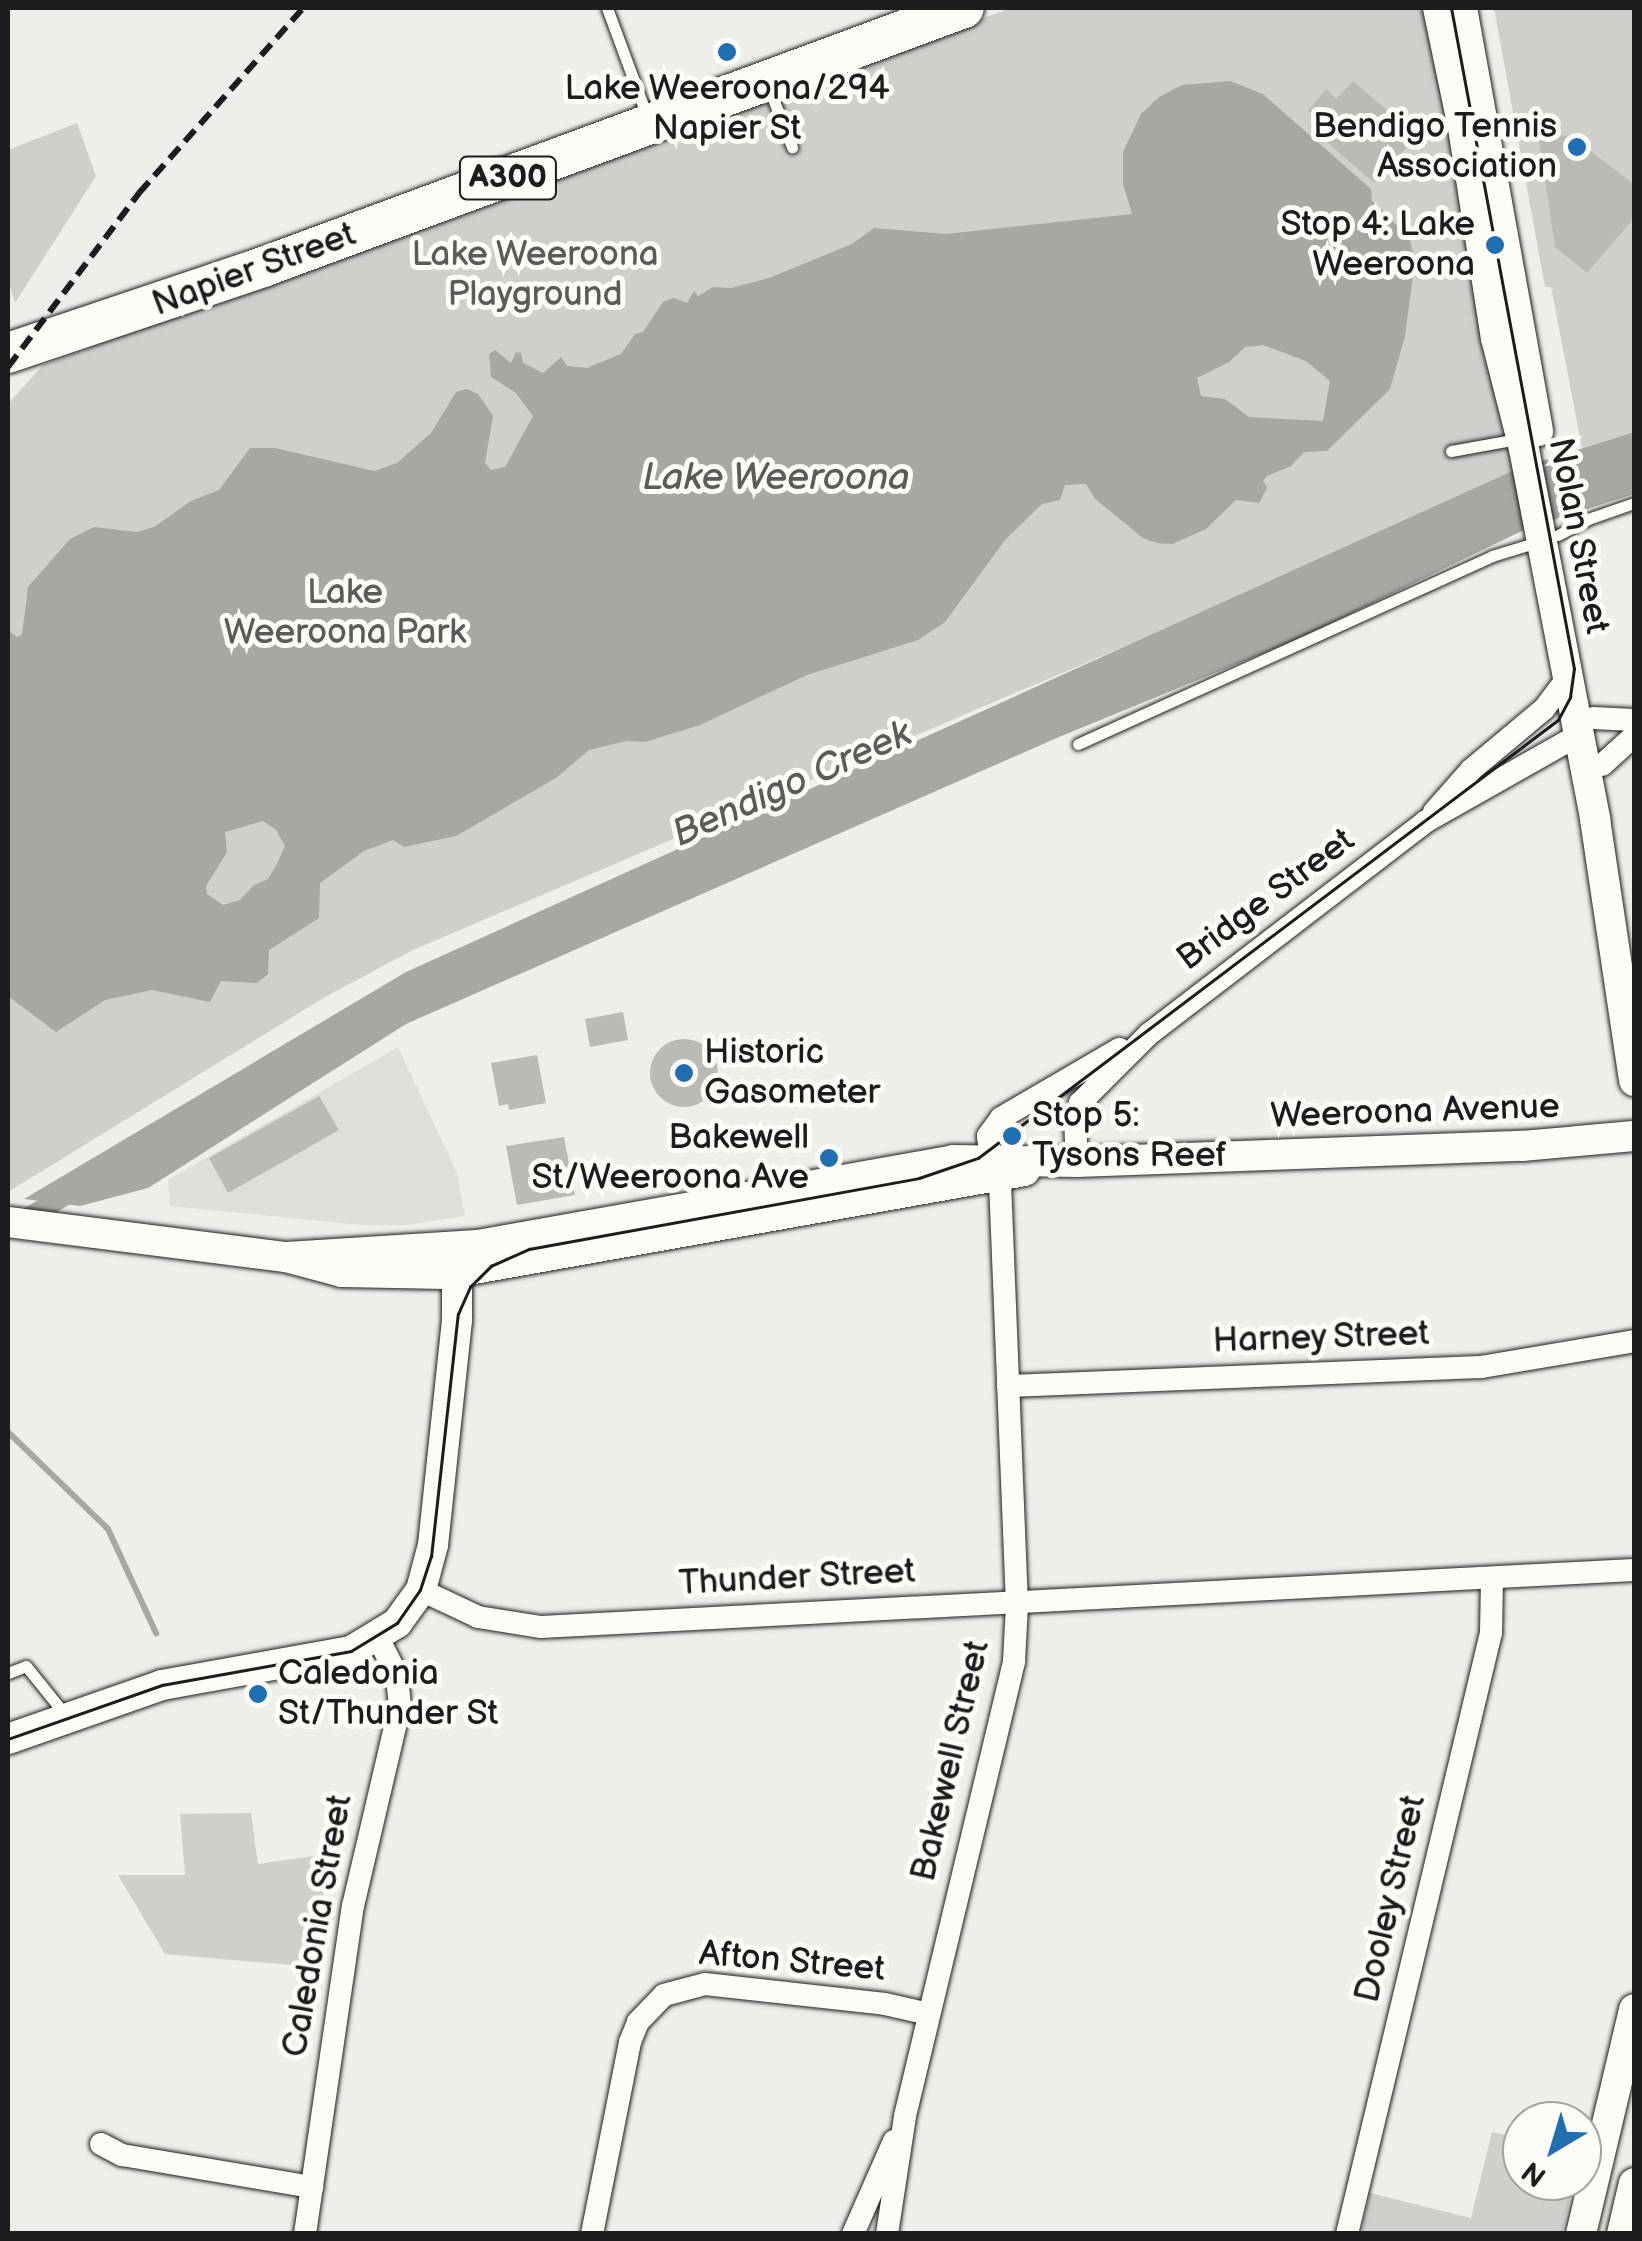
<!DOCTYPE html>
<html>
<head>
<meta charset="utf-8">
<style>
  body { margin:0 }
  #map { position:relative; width:1642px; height:2241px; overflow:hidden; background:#f0eeea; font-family:"Balsamiq Sans",sans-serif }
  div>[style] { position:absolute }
  .built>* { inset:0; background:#e0deda }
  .green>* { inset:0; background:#d0cfcc }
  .water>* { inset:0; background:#a8a7a3 }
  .stream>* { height:6px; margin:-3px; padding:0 3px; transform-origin:3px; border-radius:3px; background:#a8a7a3 }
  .canal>* { height:20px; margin:-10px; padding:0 10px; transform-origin:10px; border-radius:10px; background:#a8a7a3 }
  .building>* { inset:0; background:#bbbab6 }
  .round { border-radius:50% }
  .roads { filter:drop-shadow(0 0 2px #1c1c1c) drop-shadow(0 0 2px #1c1c1c) }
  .lane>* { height:11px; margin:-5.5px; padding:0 5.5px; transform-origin:5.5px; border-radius:5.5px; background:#fdfcf7 }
  .street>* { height:22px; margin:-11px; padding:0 11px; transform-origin:11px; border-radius:11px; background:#fdfcf7 }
  .secondary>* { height:30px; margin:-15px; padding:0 15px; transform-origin:15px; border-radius:15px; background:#fdfcf7 }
  .highway>* { height:40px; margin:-20px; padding:0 20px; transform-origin:20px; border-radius:20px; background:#fdfcf7 }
  .tram>* { height:2.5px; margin:-1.25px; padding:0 1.25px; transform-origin:1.25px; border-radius:1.25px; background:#1c1c1c }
  .rail>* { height:6px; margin-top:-3px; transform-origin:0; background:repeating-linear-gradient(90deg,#1c1c1c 0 15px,transparent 0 23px) }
  .dots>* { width:28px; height:28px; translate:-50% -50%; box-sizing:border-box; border:5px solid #fdfcf7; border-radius:50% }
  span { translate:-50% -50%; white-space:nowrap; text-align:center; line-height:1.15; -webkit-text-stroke:10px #fdfcf7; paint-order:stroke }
  .shield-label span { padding:2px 8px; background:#fdfcf7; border:2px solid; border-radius:8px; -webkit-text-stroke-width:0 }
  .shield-label { font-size:32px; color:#1c1c1c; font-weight:700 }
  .poi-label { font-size:35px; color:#1c1c1c }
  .right { translate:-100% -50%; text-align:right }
  .left { translate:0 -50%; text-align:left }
  .park-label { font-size:35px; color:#5b5b5a }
  .street-label { font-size:35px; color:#1c1c1c }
  .water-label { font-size:38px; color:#5b5b59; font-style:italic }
  .frame { position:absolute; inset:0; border:10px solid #1c1c1c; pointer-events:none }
  .north { position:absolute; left:1502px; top:2101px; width:100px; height:100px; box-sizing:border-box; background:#fdfcf7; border:2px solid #a3a29f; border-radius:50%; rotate:218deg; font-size:28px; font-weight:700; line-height:40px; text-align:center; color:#1c1c1c }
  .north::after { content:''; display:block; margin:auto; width:35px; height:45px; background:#1f6fb2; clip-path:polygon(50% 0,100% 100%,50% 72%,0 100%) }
</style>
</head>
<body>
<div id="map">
  <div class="built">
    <i style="clip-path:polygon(398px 1047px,457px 1173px,465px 1216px,408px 1225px,361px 1225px,170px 1206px,168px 1180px)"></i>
  </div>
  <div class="green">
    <i style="clip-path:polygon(1011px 8px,1429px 8px,1517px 469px,1301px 571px,413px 950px,325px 997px,8px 1192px,8px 404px,43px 365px)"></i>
    <i style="clip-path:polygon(1494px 8px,1634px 8px,1634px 432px,1582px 448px,1551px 287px,1545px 287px)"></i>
    <i style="clip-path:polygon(77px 123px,96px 176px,15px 303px,8px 281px,8px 150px)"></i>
    <i style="clip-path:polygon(251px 1813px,258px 1864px,328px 1854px,315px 1967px,165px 1954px,118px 1875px,185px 1875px,180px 1814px)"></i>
    <i style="clip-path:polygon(1492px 2132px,1522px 2139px,1522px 2181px,1574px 2181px,1562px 2233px,1361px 2233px,1370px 2193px,1471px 2218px)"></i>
  </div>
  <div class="water">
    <i style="clip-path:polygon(evenodd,1230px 81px,1263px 94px,1371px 189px,1372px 201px,1409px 237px,1415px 260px,1405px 336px,1390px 389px,1327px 451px,1304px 452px,1291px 466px,1267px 476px,1263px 481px,1267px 488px,1259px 503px,1236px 500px,1206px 529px,1172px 544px,1157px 543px,1143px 538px,1095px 499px,1086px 484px,1065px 485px,1060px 500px,1042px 504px,1005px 540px,945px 622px,918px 640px,807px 675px,700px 725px,645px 742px,626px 741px,589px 750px,556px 778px,456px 836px,404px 847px,393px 840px,364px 851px,320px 883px,319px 918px,269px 950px,268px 974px,257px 983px,221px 981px,210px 1002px,152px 990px,105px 1000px,56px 1032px,8px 996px,8px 630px,17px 637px,22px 635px,28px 587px,70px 539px,94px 527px,137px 532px,154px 527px,191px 501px,219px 490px,250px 448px,275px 448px,374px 471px,397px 463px,431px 433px,456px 392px,467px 389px,478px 394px,493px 416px,485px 463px,491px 470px,505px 467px,533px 416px,515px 392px,491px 377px,489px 354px,495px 350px,511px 363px,516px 352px,521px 353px,523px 363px,543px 373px,561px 357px,567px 366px,587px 368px,621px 354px,635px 334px,643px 332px,663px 302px,674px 298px,687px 303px,694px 291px,698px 296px,713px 287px,731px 288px,769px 278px,852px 244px,874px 228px,946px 234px,1132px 214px,1123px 184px,1123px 152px,1141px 114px,1159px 97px,1182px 85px,1230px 81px,1263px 345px,1306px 361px,1330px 381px,1323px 421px,1249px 417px,1225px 399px,1201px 396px,1197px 378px,1229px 362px,1245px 347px,1263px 345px,1230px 81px,263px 821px,276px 830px,285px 846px,276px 866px,268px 879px,254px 885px,240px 900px,223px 905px,207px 894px,206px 886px,227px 852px,225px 832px,263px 821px)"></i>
    <i style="clip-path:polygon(1634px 432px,1634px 494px,1528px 528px,1300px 638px,1059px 737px,406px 1024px,148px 1188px,80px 1206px,24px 1199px,406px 972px,1517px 469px)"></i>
  </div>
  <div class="stream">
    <i style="left:8px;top:1432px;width:139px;rotate:44.1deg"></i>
    <i style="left:108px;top:1529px;width:115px;rotate:65.2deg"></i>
  </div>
  <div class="canal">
    <i style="left:19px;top:1223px;width:66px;rotate:-30.8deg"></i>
  </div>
  <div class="building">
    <i style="clip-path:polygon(1353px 81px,1402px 123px,1400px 126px,1408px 134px,1403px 141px,1407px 147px,1374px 183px,1310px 127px,1317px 119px,1308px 111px,1326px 89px,1336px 99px)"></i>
    <i style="clip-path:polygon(1569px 135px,1634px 184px,1634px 218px,1587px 273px,1555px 247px,1539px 140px)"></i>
    <i style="clip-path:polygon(623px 1012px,628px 1040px,590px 1047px,585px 1019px)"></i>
    <i class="round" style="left:650px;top:1039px;width:68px;height:68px"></i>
    <i style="clip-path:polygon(537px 1055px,546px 1103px,509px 1110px,508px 1104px,499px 1106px,491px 1063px)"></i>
    <i style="clip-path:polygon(319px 1096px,339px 1130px,228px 1193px,209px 1158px)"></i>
    <i style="clip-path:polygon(564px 1137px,575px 1195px,517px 1205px,506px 1146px)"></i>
  </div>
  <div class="roads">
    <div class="lane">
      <i style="left:607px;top:8px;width:107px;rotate:69.7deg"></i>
      <i style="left:768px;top:86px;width:66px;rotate:68.5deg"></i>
      <i style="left:1451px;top:451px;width:67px;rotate:-10.3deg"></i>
      <i style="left:1558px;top:535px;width:34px;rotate:-28deg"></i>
      <i style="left:1588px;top:519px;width:49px;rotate:-19.2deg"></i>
      <i style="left:1078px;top:744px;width:455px;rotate:-24.4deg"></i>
      <i style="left:1492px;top:556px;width:51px;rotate:-17deg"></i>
      <i style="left:8px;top:1673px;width:19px;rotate:-21deg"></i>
      <i style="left:26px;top:1666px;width:65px;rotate:51.2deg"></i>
    </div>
    <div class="street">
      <i style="left:1593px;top:718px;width:41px;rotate:2.8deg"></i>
      <i style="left:1602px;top:765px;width:43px;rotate:-42.2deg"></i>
      <i style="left:1434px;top:812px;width:56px;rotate:-48.6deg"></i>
      <i style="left:1471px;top:770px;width:95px;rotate:-39.9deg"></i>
      <i style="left:1544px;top:709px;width:38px;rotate:-53deg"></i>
      <i style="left:991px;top:1158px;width:22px;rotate:-98deg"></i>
      <i style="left:988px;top:1136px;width:22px;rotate:-54deg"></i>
      <i style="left:1001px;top:1118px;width:137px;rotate:-30.3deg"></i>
      <i style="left:1077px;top:1162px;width:42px;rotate:-92.7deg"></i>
      <i style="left:1075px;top:1120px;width:18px;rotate:-74deg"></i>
      <i style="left:1080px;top:1103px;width:98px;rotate:-45deg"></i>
      <i style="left:1149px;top:1034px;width:348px;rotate:-37.5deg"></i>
      <i style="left:1425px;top:822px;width:177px;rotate:-29.5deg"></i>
      <i style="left:1008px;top:1386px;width:473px;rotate:-2.3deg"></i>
      <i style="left:1481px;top:1367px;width:155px;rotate:-9.6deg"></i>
      <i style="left:421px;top:1590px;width:63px;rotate:25.3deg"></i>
      <i style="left:478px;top:1617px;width:64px;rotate:9deg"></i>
      <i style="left:541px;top:1627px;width:1094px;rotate:-2.99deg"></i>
      <i style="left:101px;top:2144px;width:24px;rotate:28deg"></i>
      <i style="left:122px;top:2155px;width:193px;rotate:9.6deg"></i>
      <i style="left:305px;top:2234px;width:331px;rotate:-81.7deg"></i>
      <i style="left:353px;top:1906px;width:205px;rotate:-76.8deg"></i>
      <i style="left:400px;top:1706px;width:31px;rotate:-96deg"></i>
      <i style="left:397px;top:1675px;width:42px;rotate:-117.2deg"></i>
      <i style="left:592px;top:2234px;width:196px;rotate:-78.8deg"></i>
      <i style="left:630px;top:2042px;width:22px;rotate:-68deg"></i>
      <i style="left:638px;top:2022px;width:37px;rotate:-46deg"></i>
      <i style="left:664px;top:1995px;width:42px;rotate:-15deg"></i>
      <i style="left:705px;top:1984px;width:181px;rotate:6.3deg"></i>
      <i style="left:885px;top:2004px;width:45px;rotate:12.8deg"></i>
      <i style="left:853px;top:2234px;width:102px;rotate:-66.2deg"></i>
      <i style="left:887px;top:2234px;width:119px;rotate:-81.3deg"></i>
      <i style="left:905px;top:2116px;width:468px;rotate:-76.5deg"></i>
      <i style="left:1014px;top:1661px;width:56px;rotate:-86.9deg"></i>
      <i style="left:1017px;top:1605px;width:429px;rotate:-92.3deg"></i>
      <i style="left:1347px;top:2234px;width:618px;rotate:-76.53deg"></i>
      <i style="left:1491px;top:1633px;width:53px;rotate:-88.9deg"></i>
    </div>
    <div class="secondary">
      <i style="left:1438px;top:8px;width:123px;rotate:78.2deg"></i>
      <i style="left:1463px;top:128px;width:213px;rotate:81.1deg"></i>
      <i style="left:1496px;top:338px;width:114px;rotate:75.8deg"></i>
      <i style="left:1524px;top:449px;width:377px;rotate:79.1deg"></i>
      <i style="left:1595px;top:819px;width:265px;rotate:81.5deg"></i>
      <i style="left:1462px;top:8px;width:430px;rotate:79.8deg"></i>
      <i style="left:8px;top:1222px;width:280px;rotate:7.2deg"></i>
      <i style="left:286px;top:1257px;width:58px;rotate:15deg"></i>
      <i style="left:342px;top:1272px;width:104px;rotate:1.1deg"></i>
      <i style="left:446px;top:1274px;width:588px;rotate:-10.09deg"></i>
      <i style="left:286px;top:1257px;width:192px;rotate:-3.6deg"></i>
      <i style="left:478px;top:1245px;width:483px;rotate:-10.1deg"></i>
      <i style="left:953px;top:1160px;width:124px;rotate:0.9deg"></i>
      <i style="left:1077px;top:1162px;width:445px;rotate:-2.1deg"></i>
      <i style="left:1522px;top:1146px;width:112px;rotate:-5.1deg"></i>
      <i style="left:8px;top:1739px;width:163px;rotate:-19.3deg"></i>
      <i style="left:162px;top:1685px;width:192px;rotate:-10.2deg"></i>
      <i style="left:351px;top:1651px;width:54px;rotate:-31.3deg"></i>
      <i style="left:397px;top:1623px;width:41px;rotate:-54deg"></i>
      <i style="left:421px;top:1590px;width:47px;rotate:-75.1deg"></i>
      <i style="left:433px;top:1545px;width:227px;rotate:-83.9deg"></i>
      <i style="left:457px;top:1319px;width:64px;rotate:-90deg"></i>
      <i style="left:1581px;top:2234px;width:231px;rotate:-76.7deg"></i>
      <i style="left:1622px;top:2234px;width:52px;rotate:-76.8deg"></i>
    </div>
    <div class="highway">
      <i style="left:8px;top:353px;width:269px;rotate:-18.6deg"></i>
      <i style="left:263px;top:267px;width:747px;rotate:-20.28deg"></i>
    </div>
  </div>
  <div class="tram">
    <i style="left:8px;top:1739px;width:163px;rotate:-19.3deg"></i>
    <i style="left:162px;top:1685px;width:192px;rotate:-10.2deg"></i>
    <i style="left:351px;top:1651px;width:54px;rotate:-31.3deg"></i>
    <i style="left:397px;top:1623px;width:40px;rotate:-55.1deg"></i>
    <i style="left:420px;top:1590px;width:35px;rotate:-72deg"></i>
    <i style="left:431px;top:1557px;width:244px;rotate:-83.7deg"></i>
    <i style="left:458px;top:1314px;width:30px;rotate:-66deg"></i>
    <i style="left:470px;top:1287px;width:30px;rotate:-45deg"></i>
    <i style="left:491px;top:1266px;width:42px;rotate:-24.1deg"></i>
    <i style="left:529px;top:1249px;width:396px;rotate:-10.3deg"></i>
    <i style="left:919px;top:1178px;width:62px;rotate:-18.7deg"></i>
    <i style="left:978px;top:1158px;width:727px;rotate:-37.06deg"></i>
    <i style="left:1558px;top:720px;width:26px;rotate:-62deg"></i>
    <i style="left:1570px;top:697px;width:28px;rotate:-82deg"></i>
    <i style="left:1574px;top:669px;width:672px;rotate:-100.54deg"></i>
  </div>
  <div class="rail">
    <i style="left:8px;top:367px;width:218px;rotate:-53deg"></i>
    <i style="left:139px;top:193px;width:247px;rotate:-48.4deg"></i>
  </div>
  <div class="dots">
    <i style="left:727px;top:52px;background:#1f6fb2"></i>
    <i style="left:1577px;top:147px;background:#1f6fb2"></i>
    <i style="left:1495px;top:245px;background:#1f6fb2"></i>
    <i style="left:684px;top:1073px;background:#1f6fb2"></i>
    <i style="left:1012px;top:1136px;background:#1f6fb2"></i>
    <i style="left:829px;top:1158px;background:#1f6fb2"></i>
    <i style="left:258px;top:1694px;background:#1f6fb2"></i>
  </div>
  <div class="shield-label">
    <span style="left:508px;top:178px">A300</span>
  </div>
  <div class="poi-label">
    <span style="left:727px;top:109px">Lake Weeroona/294<br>Napier St</span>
    <span class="right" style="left:1557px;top:147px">Bendigo Tennis<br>Association</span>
    <span class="right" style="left:1475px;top:245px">Stop 4: Lake<br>Weeroona</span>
    <span class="left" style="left:704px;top:1073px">Historic<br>Gasometer</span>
    <span class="left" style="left:1032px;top:1136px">Stop 5:<br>Tysons Reef</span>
    <span class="right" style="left:809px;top:1158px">Bakewell<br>St/Weeroona Ave</span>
    <span class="left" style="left:278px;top:1694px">Caledonia<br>St/Thunder St</span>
  </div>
  <div class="park-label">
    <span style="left:535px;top:275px">Lake Weeroona<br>Playground</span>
    <span style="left:345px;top:613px">Lake<br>Weeroona Park</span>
  </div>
  <div class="street-label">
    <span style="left:254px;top:270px;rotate:-20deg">Napier Street</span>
    <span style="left:1578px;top:536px;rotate:79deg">Nolan Street</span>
    <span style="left:1266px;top:900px;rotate:-37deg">Bridge Street</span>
    <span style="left:1415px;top:1112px;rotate:-2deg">Weeroona Avenue</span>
    <span style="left:1321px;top:1338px;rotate:-2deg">Harney Street</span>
    <span style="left:797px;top:1578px;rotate:-3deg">Thunder Street</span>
    <span style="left:951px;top:1761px;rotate:-77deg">Bakewell Street</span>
    <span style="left:1391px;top:1899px;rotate:-77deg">Dooley Street</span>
    <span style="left:318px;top:1926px;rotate:-80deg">Caledonia Street</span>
    <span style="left:792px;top:1962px;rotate:5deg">Afton Street</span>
  </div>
  <div class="water-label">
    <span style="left:776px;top:478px">Lake Weeroona</span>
    <span style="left:792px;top:784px;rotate:-24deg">Bendigo Creek</span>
  </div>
  <div class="frame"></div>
  <div class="north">N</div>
</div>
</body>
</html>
